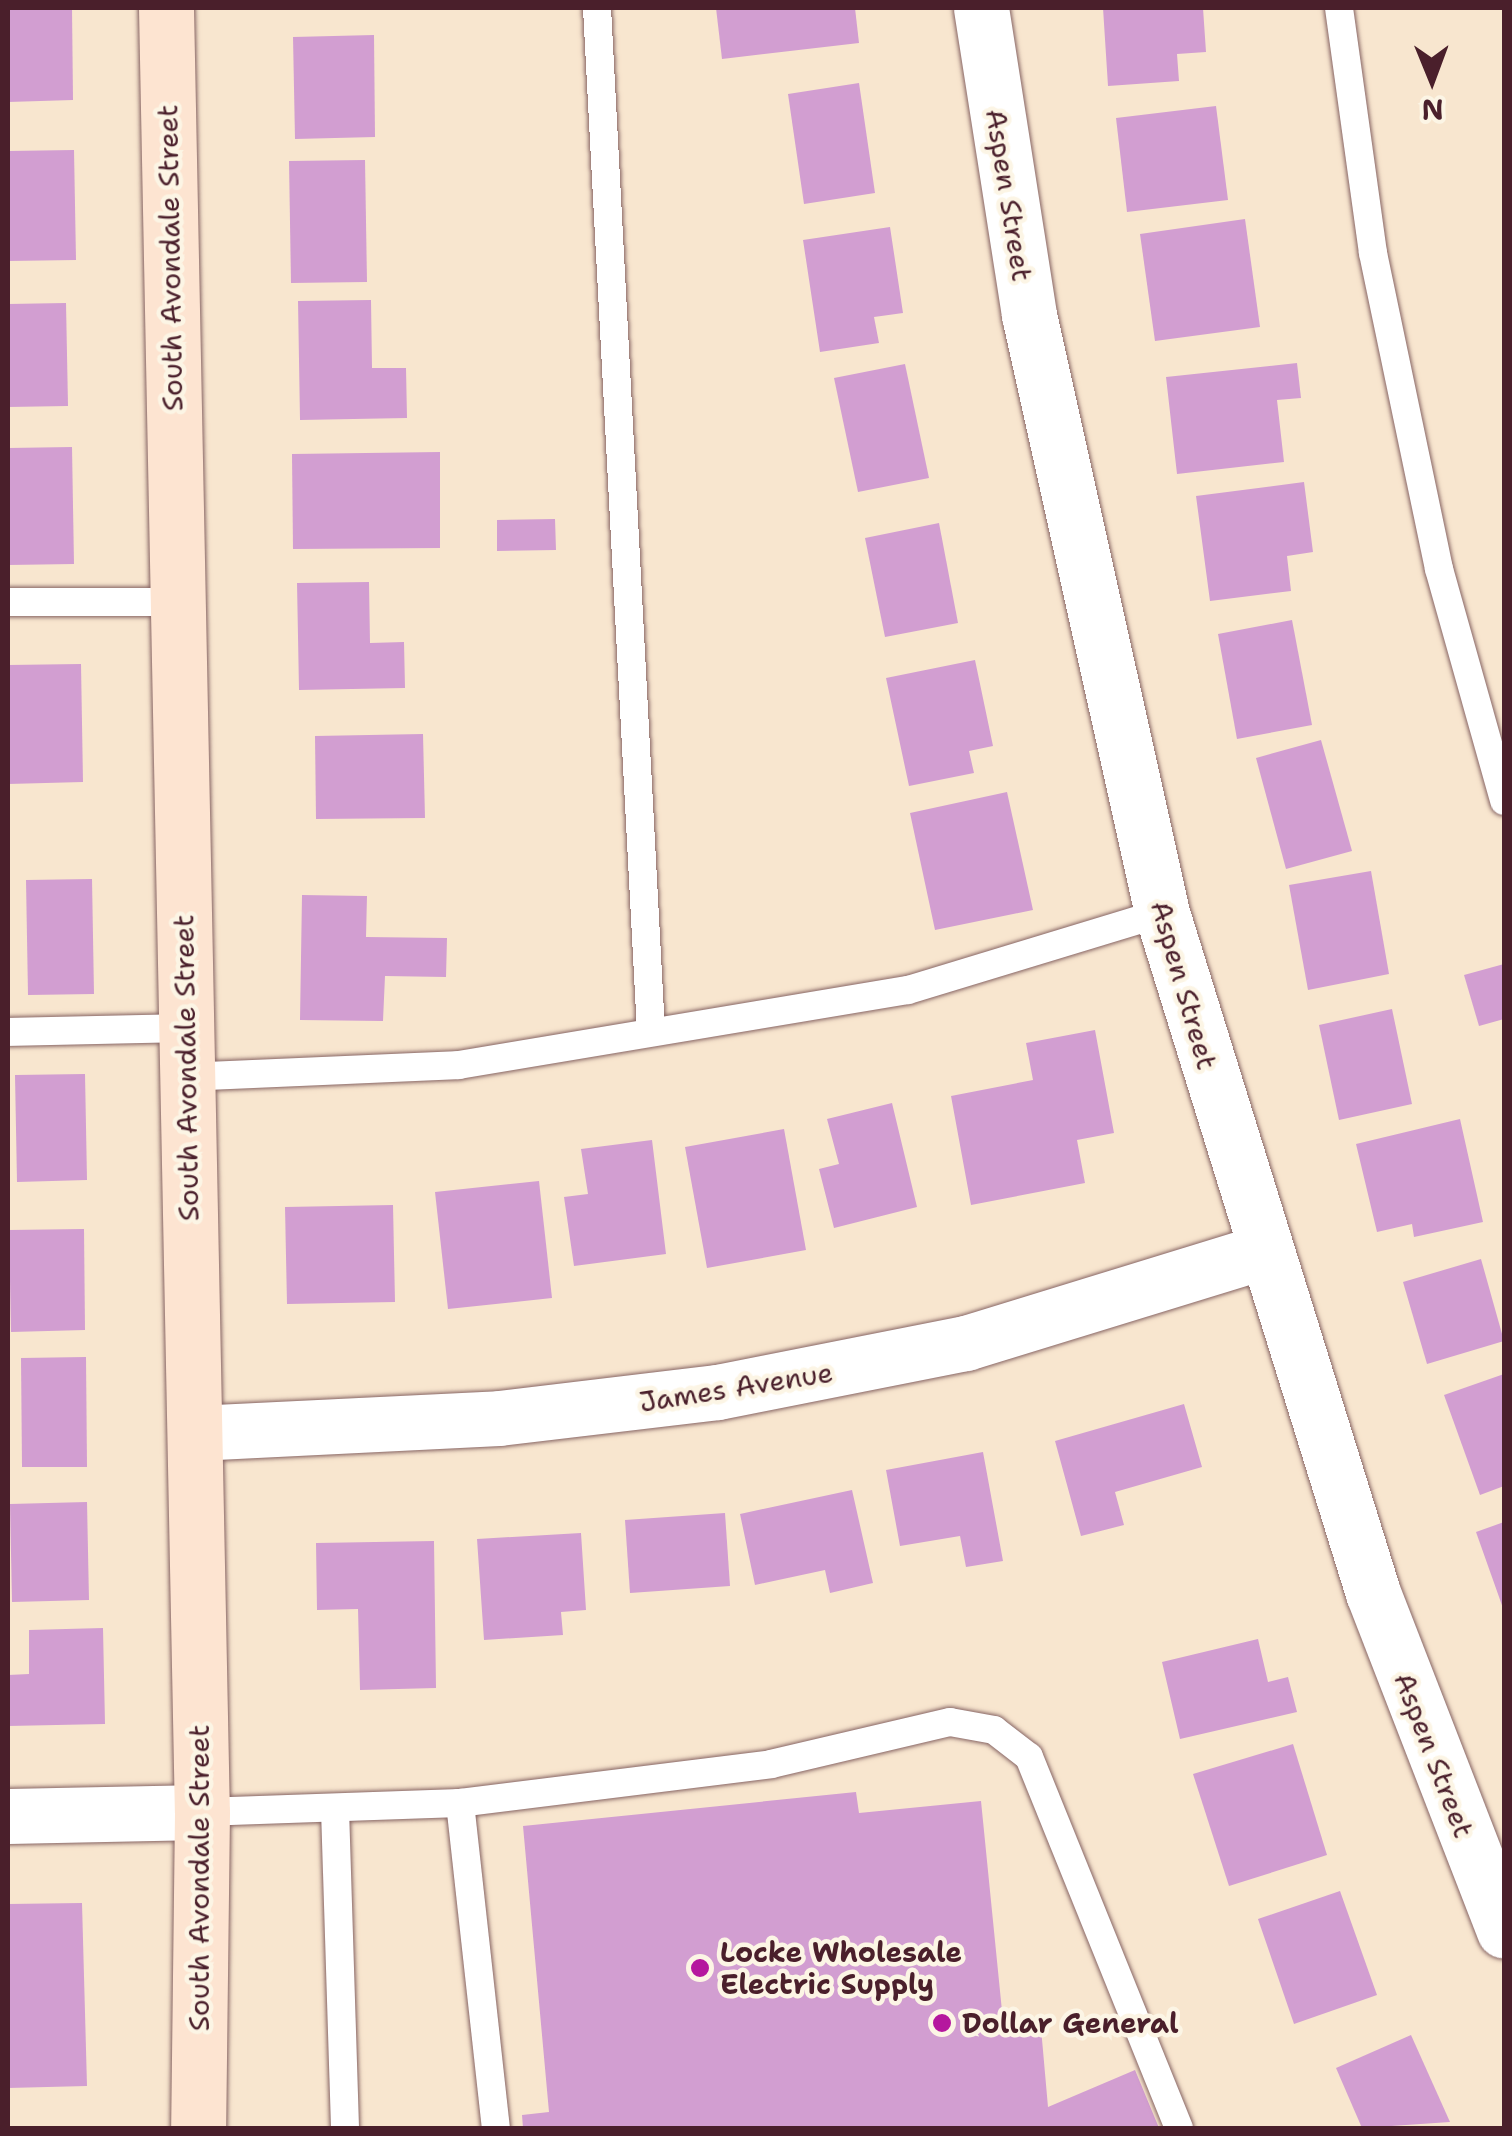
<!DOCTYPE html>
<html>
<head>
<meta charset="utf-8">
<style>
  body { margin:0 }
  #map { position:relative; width:1512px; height:2136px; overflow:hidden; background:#f8e6cf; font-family:"Shantell Sans",sans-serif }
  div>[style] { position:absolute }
  .building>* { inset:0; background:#d29ed1 }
  .roads { filter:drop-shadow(0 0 2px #876564) drop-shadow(0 0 2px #876564) }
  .lane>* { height:28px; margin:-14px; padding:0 14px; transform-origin:14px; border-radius:14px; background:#fff }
  .street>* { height:55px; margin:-27.5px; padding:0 27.5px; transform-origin:27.5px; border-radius:27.5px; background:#fff }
  .secondary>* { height:55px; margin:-27.5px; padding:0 27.5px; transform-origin:27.5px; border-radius:27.5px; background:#fde4d1 }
  .dots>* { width:28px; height:28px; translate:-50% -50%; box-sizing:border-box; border:5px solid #fcf5e5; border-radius:50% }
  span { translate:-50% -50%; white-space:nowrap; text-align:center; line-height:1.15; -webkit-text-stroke:9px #fcf5e5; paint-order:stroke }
  .street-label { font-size:28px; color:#4a1f2b }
  .poi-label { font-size:28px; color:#4a1f2b; font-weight:700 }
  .left { translate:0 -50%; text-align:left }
  .frame { position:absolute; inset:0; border:10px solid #4a1f2b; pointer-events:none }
  .north { position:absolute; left:1382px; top:30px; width:100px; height:100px; -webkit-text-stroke:8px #fcf5e5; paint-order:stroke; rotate:179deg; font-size:28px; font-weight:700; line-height:40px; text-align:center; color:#4a1f2b }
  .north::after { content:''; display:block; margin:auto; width:35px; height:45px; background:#4a1f2b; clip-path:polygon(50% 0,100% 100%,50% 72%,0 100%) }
</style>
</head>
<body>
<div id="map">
  <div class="building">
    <i style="clip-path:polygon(8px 8px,72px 8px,73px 100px,8px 102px)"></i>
    <i style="clip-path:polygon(716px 8px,855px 8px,859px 43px,722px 59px)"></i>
    <i style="clip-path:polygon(1103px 8px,1203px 8px,1206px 52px,1177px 54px,1179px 81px,1108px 86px)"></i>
    <i style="clip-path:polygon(374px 35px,375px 137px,295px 139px,293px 37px)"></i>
    <i style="clip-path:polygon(859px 83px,875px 193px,804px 204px,788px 94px)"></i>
    <i style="clip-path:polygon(1216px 106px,1228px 200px,1127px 212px,1116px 118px)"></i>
    <i style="clip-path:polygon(74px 150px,76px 260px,8px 261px,8px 151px)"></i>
    <i style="clip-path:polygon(365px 160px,367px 282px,291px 283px,289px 161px)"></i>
    <i style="clip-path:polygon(1245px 219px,1260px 327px,1155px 341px,1140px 234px)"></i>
    <i style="clip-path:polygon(890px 227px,903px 313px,874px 317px,879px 343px,820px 352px,803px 240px)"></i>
    <i style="clip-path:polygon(371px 300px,372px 368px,406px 368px,407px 418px,300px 420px,298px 301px)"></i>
    <i style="clip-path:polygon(66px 303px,68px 406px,8px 407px,8px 304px)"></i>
    <i style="clip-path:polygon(1297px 363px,1301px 398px,1277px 400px,1284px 462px,1177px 474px,1166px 377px)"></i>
    <i style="clip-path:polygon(905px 364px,929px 478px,858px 492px,834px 378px)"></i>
    <i style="clip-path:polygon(72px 447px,74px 564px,8px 565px,8px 448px)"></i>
    <i style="clip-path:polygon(440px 452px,440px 548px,293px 549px,292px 454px)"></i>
    <i style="clip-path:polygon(1304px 482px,1313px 552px,1287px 556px,1291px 591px,1210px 601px,1196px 496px)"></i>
    <i style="clip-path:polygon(555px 519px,556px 550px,497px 551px,497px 520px)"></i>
    <i style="clip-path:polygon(939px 523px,958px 623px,885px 637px,865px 538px)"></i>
    <i style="clip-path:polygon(369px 582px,370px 643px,404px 642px,405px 688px,299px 690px,297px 583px)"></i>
    <i style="clip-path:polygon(1292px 620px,1312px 725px,1237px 739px,1218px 634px)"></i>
    <i style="clip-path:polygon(975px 660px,993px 746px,969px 751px,974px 773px,909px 786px,886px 678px)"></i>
    <i style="clip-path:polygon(81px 664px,83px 782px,8px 784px,8px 665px)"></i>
    <i style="clip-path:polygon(423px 734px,425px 818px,316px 819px,315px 736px)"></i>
    <i style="clip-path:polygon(1321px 740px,1352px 851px,1286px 869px,1256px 758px)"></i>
    <i style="clip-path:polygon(1007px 792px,1033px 910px,935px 930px,910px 813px)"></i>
    <i style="clip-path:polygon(1371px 871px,1389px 974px,1308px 990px,1289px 885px)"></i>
    <i style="clip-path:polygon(92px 879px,94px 994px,28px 995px,26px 880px)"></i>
    <i style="clip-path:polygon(302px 895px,367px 896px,366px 937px,447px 938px,446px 977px,385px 976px,383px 1021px,300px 1020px)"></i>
    <i style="clip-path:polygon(1504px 964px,1504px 1019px,1479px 1026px,1464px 975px)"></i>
    <i style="clip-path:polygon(1392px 1009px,1412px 1104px,1339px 1120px,1319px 1025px)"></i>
    <i style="clip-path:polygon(1095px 1030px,1114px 1133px,1077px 1140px,1085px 1183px,971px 1205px,951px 1096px,1033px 1080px,1026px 1043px)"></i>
    <i style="clip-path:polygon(85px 1074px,87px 1180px,17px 1182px,15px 1075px)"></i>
    <i style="clip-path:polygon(892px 1103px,917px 1207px,834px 1228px,819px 1169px,839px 1164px,827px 1119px)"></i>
    <i style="clip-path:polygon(1460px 1119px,1483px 1222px,1414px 1237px,1412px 1224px,1377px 1232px,1356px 1144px)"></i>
    <i style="clip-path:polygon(784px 1129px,806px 1250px,707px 1268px,685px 1147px)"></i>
    <i style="clip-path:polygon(652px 1140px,666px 1254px,574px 1266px,564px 1197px,588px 1194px,581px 1149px)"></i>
    <i style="clip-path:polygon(539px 1181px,552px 1298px,448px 1309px,435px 1192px)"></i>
    <i style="clip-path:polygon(393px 1205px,395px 1302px,287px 1304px,285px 1207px)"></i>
    <i style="clip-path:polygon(84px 1229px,85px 1330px,11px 1332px,9px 1230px)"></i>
    <i style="clip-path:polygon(1481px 1259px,1504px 1341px,1427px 1364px,1403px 1282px)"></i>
    <i style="clip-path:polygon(86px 1357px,87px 1467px,22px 1467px,21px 1358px)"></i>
    <i style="clip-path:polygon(1504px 1374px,1504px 1486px,1480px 1495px,1444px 1395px)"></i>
    <i style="clip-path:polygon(1184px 1404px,1202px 1467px,1115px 1492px,1124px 1525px,1081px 1536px,1055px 1441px)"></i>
    <i style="clip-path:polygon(983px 1452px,1003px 1561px,966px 1567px,960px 1536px,900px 1546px,886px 1470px)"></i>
    <i style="clip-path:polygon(852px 1490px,873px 1583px,830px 1593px,825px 1570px,755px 1585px,740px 1514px)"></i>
    <i style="clip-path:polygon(87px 1502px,89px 1600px,12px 1602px,10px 1504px)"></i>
    <i style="clip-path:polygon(725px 1513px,730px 1586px,630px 1593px,625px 1520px)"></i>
    <i style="clip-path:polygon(1504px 1522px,1504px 1611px,1476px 1532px)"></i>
    <i style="clip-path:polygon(581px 1533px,586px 1610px,561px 1612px,563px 1635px,484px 1640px,477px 1539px)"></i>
    <i style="clip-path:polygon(434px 1541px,436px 1688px,360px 1690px,358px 1609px,317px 1610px,316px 1543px)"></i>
    <i style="clip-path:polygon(103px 1628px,105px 1724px,8px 1726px,8px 1675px,29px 1674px,29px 1630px)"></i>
    <i style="clip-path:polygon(1258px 1639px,1268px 1682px,1288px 1677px,1297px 1712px,1180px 1739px,1162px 1662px)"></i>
    <i style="clip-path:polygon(1293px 1744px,1327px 1855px,1229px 1886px,1193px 1774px)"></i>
    <i style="clip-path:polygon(856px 1792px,859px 1813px,981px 1801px,1004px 2031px,1041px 2028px,1048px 2107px,1135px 2070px,1159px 2128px,523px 2128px,522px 2115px,549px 2112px,523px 1826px)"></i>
    <i style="clip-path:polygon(1340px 1891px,1377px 1995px,1294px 2024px,1258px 1919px)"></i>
    <i style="clip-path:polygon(82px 1903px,87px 2086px,8px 2088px,8px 1904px)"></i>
    <i style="clip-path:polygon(1411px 2035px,1450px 2122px,1362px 2128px,1336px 2068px)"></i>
  </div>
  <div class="roads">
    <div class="lane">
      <i style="left:597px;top:8px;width:1023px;rotate:86.98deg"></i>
      <i style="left:1339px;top:8px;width:247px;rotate:82.1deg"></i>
      <i style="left:1373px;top:253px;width:323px;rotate:78.2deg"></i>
      <i style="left:1439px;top:569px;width:241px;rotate:74.3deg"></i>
      <i style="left:8px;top:602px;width:166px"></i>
      <i style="left:8px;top:1032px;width:177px;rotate:-1.3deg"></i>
      <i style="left:186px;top:1077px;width:273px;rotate:-2.5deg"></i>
      <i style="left:459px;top:1065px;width:455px;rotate:-9.5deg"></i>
      <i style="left:908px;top:990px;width:265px;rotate:-16.9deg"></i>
      <i style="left:460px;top:1803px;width:327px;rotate:83.7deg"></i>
      <i style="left:335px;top:1809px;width:319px;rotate:88.2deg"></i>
      <i style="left:202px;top:1812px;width:258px;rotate:-2deg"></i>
      <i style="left:460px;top:1803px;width:313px;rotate:-7.1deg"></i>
      <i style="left:771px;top:1764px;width:184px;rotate:-13.2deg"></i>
      <i style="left:950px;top:1722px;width:45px;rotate:10.3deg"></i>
      <i style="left:994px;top:1730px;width:44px;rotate:37.6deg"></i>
      <i style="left:1029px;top:1757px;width:400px;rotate:68deg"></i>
    </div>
    <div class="street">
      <i style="left:981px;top:8px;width:311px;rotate:81.1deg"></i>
      <i style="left:1029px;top:315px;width:613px;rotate:77.46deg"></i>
      <i style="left:1162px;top:913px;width:712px;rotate:72.76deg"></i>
      <i style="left:1373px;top:1593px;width:362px;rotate:68.8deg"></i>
      <i style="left:195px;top:1433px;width:304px;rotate:-2.8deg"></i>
      <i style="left:499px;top:1418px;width:221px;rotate:-6.8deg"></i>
      <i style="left:718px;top:1392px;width:253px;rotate:-11.2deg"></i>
      <i style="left:966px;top:1343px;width:310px;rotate:-17.1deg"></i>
      <i style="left:8px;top:1816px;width:194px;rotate:-1.2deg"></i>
    </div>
    <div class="secondary">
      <i style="left:166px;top:8px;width:1804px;rotate:88.86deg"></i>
      <i style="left:202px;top:1812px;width:316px;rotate:90.7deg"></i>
    </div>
  </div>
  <div class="dots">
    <i style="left:700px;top:1968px;background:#b5179e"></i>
    <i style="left:942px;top:2023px;background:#b5179e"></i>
  </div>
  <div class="street-label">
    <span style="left:1009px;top:195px;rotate:81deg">Aspen Street</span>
    <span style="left:170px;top:258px;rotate:-91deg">South Avondale Street</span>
    <span style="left:1184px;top:985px;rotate:74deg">Aspen Street</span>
    <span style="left:186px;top:1068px;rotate:-91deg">South Avondale Street</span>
    <span style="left:736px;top:1387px;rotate:-9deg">James Avenue</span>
    <span style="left:1434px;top:1755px;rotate:69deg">Aspen Street</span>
    <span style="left:199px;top:1878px;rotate:-90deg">South Avondale Street</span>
  </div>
  <div class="poi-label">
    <span class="left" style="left:720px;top:1968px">Locke Wholesale<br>Electric Supply</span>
    <span class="left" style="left:962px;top:2023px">Dollar General</span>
  </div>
  <div class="frame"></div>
  <div class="north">N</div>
</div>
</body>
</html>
